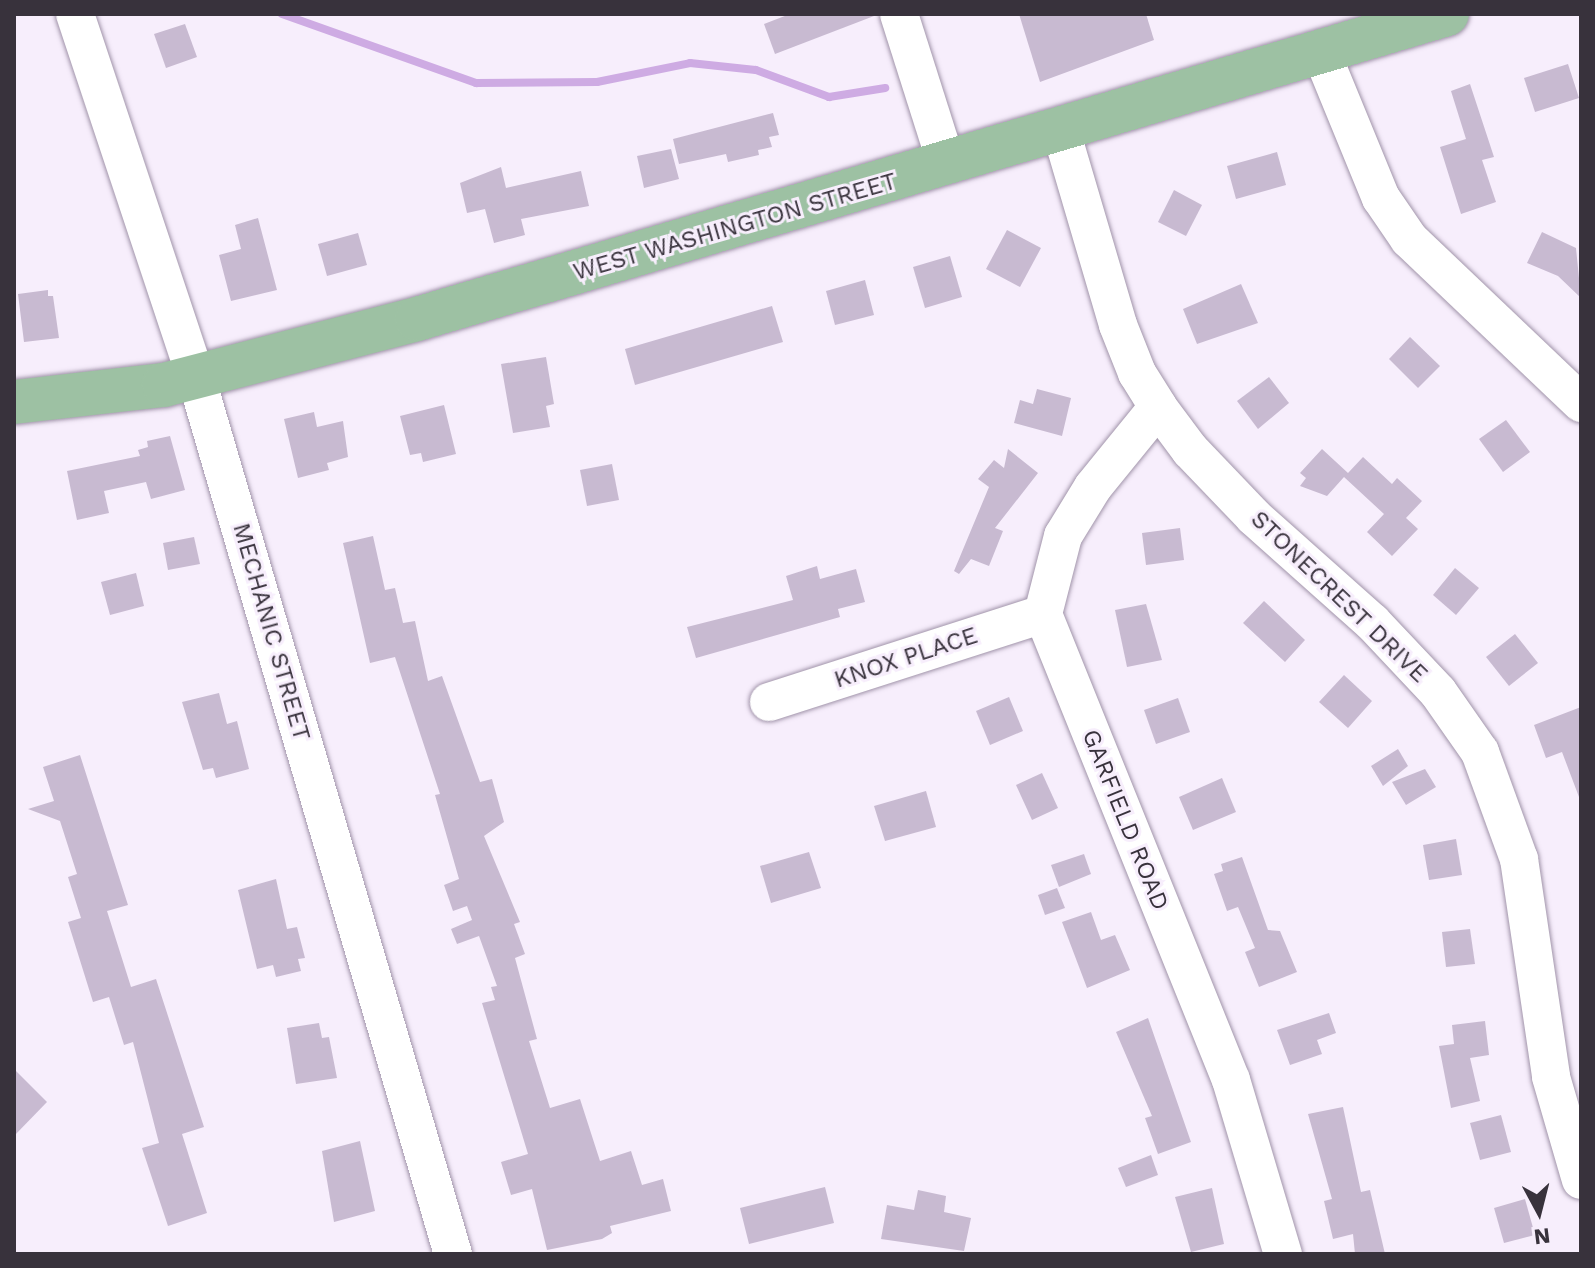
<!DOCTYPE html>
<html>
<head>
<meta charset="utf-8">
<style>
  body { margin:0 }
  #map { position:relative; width:1595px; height:1268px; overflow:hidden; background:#f7eefc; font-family:"Work Sans",sans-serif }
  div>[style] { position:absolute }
  .stream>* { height:8px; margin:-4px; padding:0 4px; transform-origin:4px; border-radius:4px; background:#ceabe3 }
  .building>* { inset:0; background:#c8bad1 }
  .roads { filter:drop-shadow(0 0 2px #a194aa) drop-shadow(0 0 2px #a194aa) }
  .minor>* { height:38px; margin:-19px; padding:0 19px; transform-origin:19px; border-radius:19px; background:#fff }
  .major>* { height:44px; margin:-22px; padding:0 22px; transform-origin:22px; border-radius:22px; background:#9dc1a3 }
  span { translate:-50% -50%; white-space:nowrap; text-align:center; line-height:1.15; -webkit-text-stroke:6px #f7eefc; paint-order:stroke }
  .street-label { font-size:24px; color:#38323c }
  .frame { position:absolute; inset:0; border:16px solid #38323c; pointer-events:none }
  .north { position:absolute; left:1499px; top:1172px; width:80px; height:80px; -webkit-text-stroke:6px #f7eefc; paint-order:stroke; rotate:173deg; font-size:22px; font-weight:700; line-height:32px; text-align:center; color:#38323c }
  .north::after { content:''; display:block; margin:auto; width:28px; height:36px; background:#38323c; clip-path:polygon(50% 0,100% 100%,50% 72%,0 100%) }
</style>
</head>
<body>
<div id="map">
  <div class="stream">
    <i style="left:282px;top:14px;width:206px;rotate:19.6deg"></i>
    <i style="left:476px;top:83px;width:121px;rotate:-0.5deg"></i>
    <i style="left:597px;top:82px;width:95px;rotate:-11.5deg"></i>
    <i style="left:690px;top:63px;width:66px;rotate:6.1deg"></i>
    <i style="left:756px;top:70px;width:78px;rotate:20.3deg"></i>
    <i style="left:829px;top:97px;width:57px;rotate:-9.1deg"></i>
  </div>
  <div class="building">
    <i style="clip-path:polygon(790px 14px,874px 14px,874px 16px,775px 54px,764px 24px)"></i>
    <i style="clip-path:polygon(1019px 14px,1146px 14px,1154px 40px,1040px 82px)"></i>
    <i style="clip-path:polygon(185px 24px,197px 57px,166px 68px,154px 34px)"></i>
    <i style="clip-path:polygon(1568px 64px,1579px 98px,1535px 112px,1524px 78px)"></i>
    <i style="clip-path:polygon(1470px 84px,1494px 157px,1482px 160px,1496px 202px,1461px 214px,1440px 147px,1466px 139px,1451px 91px)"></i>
    <i style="clip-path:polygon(773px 113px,779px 135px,769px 137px,772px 147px,758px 150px,759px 155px,728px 162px,726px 154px,679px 164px,673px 139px)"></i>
    <i style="clip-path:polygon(671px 149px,679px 179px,644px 188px,637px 156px)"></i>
    <i style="clip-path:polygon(1277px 152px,1286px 185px,1236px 199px,1227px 166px)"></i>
    <i style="clip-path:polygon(501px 167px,506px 188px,581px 171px,589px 206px,521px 219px,525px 235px,494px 243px,485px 209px,467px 213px,460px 183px)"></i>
    <i style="clip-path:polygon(1174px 190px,1202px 205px,1186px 236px,1158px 222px)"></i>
    <i style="clip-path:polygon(258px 218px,277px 290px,231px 301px,219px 255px,241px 249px,235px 225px)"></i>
    <i style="clip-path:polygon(1007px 230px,1041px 248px,1020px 287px,986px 269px)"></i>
    <i style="clip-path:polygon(1542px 232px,1576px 248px,1581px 298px,1558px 276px,1527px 263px)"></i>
    <i style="clip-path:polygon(358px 233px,367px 265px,327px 276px,318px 244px)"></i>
    <i style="clip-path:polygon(950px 256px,962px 297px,925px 308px,913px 267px)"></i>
    <i style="clip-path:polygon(865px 280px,874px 315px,835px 325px,826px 291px)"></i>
    <i style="clip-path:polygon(1241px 284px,1258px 323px,1197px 344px,1183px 309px)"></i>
    <i style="clip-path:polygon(48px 290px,48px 296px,53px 296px,59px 338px,24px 342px,18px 294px)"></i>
    <i style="clip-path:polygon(772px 306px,783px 342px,635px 385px,625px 349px)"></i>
    <i style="clip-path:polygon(1410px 337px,1440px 366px,1418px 388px,1389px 359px)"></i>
    <i style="clip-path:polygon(546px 357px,554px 404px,546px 406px,550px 427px,513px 433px,501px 364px)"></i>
    <i style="clip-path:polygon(1269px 377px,1289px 403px,1258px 429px,1237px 401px)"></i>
    <i style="clip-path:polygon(1037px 389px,1071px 398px,1062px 436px,1014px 423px,1020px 400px,1033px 404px)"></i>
    <i style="clip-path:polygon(444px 405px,456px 454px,423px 462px,421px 453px,410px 455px,400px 416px)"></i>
    <i style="clip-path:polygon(314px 412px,317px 427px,343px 421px,348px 457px,327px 463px,329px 470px,298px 478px,284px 419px)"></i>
    <i style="clip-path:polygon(1506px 420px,1530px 452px,1503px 472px,1479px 439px)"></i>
    <i style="clip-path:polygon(170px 436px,185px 490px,151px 499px,146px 482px,104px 491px,109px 513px,77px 520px,67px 471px,140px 456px,138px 450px,148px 447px,147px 441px)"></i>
    <i style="clip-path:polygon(1008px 449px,1038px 473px,995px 528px,1003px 531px,989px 566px,971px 559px,959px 574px,954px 571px,989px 487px,978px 479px,994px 460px,1004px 468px)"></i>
    <i style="clip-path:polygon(1322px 449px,1348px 473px,1363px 457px,1392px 484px,1397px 478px,1422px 501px,1406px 518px,1418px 529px,1392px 556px,1367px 532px,1384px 514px,1344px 477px,1327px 496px,1300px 486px,1306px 478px,1300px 473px)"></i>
    <i style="clip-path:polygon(612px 464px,619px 500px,587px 506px,580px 470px)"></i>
    <i style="clip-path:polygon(1180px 528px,1184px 560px,1146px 565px,1142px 533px)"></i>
    <i style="clip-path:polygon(373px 536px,385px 590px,395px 588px,403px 623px,415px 621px,428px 681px,442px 676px,480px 782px,492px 779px,504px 822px,484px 836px,520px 922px,514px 924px,525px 954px,515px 958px,537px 1039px,529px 1041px,550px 1108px,580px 1099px,600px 1161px,631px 1151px,642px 1185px,663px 1179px,671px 1211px,610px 1226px,612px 1233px,602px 1239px,547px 1250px,532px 1189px,511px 1195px,501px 1162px,528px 1154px,482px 1003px,495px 1000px,491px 987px,497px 986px,479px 936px,457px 944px,451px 929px,472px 920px,467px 906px,453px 911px,444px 885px,459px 879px,435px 795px,440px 794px,395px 657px,370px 663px,343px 543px)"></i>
    <i style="clip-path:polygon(194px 537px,200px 564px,168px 570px,163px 543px)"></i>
    <i style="clip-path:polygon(817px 566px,820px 579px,856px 569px,865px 602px,838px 609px,840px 617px,696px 658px,687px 627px,793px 600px,786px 576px)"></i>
    <i style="clip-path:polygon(1455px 568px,1479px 588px,1456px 615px,1433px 595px)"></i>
    <i style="clip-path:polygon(136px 573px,144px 606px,110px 615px,101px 582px)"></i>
    <i style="clip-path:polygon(1264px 601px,1305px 640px,1285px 662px,1243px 623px)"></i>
    <i style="clip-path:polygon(1146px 604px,1162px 660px,1127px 667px,1115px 610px)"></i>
    <i style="clip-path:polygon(1515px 634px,1538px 663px,1509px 686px,1486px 657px)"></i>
    <i style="clip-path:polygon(1344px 675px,1372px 701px,1348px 728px,1319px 702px)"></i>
    <i style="clip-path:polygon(219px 693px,227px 724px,237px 721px,249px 769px,216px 778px,213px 768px,203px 770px,182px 702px)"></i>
    <i style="clip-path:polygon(1009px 697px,1023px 731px,990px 745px,976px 711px)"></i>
    <i style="clip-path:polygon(1178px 698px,1190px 732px,1156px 744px,1144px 710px)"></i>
    <i style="clip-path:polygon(1581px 707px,1581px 796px,1579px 797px,1562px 752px,1546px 758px,1534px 725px)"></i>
    <i style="clip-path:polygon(1398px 749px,1408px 766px,1383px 786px,1371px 766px)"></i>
    <i style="clip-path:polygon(80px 755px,128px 905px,107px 911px,131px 987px,156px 979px,204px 1127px,182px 1134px,207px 1213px,168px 1226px,142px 1148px,159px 1143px,133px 1042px,124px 1045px,109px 997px,93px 1002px,68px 922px,81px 918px,68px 877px,77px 874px,60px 821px,28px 809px,54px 801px,43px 767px)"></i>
    <i style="clip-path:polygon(1425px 769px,1436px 787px,1406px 805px,1392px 782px)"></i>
    <i style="clip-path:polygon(1042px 773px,1058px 808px,1032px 820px,1016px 785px)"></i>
    <i style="clip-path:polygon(1222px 778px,1236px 812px,1193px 830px,1179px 797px)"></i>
    <i style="clip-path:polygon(926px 791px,936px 827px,885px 841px,874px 806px)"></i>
    <i style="clip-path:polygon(1456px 839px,1462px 875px,1429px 880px,1423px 845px)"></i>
    <i style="clip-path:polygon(809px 852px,821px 888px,771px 903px,760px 866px)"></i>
    <i style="clip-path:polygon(1084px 854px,1091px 874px,1059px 887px,1051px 865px)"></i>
    <i style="clip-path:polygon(1242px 857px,1268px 930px,1280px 931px,1297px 972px,1259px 987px,1245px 952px,1255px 948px,1238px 907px,1227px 911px,1214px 874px,1223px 871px,1221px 864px)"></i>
    <i style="clip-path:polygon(276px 879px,287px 929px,297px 927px,305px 958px,298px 959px,301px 971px,276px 977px,273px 965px,257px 969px,238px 890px)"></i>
    <i style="clip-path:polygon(1057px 888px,1065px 908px,1045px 915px,1038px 895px)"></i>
    <i style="clip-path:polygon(1091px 912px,1101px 940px,1115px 935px,1130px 970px,1087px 988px,1062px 922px)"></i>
    <i style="clip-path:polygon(1470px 929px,1475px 964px,1446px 967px,1442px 932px)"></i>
    <i style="clip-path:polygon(1329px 1013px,1336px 1033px,1317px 1040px,1322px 1054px,1290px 1065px,1277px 1030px)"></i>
    <i style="clip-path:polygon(1148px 1018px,1191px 1142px,1158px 1154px,1145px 1118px,1152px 1116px,1116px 1032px)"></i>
    <i style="clip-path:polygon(1485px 1021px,1489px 1055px,1470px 1058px,1480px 1101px,1451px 1108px,1439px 1046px,1454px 1044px,1452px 1025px)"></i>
    <i style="clip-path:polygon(319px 1023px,322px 1038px,329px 1037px,337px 1078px,296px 1084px,287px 1028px)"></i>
    <i style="clip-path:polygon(14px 1069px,47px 1102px,14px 1136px)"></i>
    <i style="clip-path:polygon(1343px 1107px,1361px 1192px,1370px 1190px,1385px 1254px,1355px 1254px,1353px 1234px,1333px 1239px,1324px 1201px,1332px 1199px,1308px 1114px)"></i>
    <i style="clip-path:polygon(1501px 1115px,1511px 1152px,1480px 1160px,1470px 1123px)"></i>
    <i style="clip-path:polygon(360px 1141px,375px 1211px,334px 1222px,322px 1151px)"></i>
    <i style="clip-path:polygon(1151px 1155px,1158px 1175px,1126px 1187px,1118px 1168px)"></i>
    <i style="clip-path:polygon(825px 1187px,834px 1223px,749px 1244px,740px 1208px)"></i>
    <i style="clip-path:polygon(1212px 1188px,1224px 1244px,1191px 1252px,1175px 1197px)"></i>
    <i style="clip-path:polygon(918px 1190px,946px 1196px,944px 1212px,971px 1218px,964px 1251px,881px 1239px,887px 1205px,914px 1210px)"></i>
    <i style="clip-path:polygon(1525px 1199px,1535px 1235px,1504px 1243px,1494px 1208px)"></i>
  </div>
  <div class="roads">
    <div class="minor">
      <i style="left:75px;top:14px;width:383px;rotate:71.6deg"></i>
      <i style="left:196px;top:377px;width:914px;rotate:73.67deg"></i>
      <i style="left:899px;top:14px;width:158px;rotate:72.4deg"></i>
      <i style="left:1321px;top:52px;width:158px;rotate:67.7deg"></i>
      <i style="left:1381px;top:198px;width:50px;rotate:55.7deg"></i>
      <i style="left:1409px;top:239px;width:238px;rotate:43.6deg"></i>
      <i style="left:1061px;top:131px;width:202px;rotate:73.6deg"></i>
      <i style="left:1118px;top:325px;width:52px;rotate:68.4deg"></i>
      <i style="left:1137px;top:373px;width:40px;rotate:58deg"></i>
      <i style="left:1158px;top:407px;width:54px;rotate:53.3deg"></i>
      <i style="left:1190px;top:450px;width:93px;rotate:46.3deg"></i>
      <i style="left:1254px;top:517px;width:158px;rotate:41.7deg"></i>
      <i style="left:1372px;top:622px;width:96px;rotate:46.7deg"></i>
      <i style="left:1438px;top:692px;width:73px;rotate:55deg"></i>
      <i style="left:1480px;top:752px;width:114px;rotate:70deg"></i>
      <i style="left:1519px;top:859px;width:220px;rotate:81.6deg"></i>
      <i style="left:1551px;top:1077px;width:107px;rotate:73.8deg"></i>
      <i style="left:1158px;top:407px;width:103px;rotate:129.1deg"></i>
      <i style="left:1093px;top:487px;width:57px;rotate:121.5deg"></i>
      <i style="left:1063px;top:536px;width:81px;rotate:104.4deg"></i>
      <i style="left:1043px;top:614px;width:502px;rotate:68.03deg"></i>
      <i style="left:1231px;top:1080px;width:182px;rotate:73.4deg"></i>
      <i style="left:769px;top:702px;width:288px;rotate:-17.8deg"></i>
    </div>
    <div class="major">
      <i style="left:14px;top:402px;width:151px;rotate:-6.5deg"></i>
      <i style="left:164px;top:385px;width:261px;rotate:-14.6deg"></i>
      <i style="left:417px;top:319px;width:1074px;rotate:-16.49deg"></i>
    </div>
  </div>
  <div class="street-label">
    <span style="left:735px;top:227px;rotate:-16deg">WEST WASHINGTON STREET</span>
    <span style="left:1339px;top:597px;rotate:44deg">STONECREST DRIVE</span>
    <span style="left:271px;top:632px;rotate:74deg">MECHANIC STREET</span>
    <span style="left:906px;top:658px;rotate:-18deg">KNOX PLACE</span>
    <span style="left:1125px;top:820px;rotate:68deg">GARFIELD ROAD</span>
  </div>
  <div class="frame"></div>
  <div class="north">N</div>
</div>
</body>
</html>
